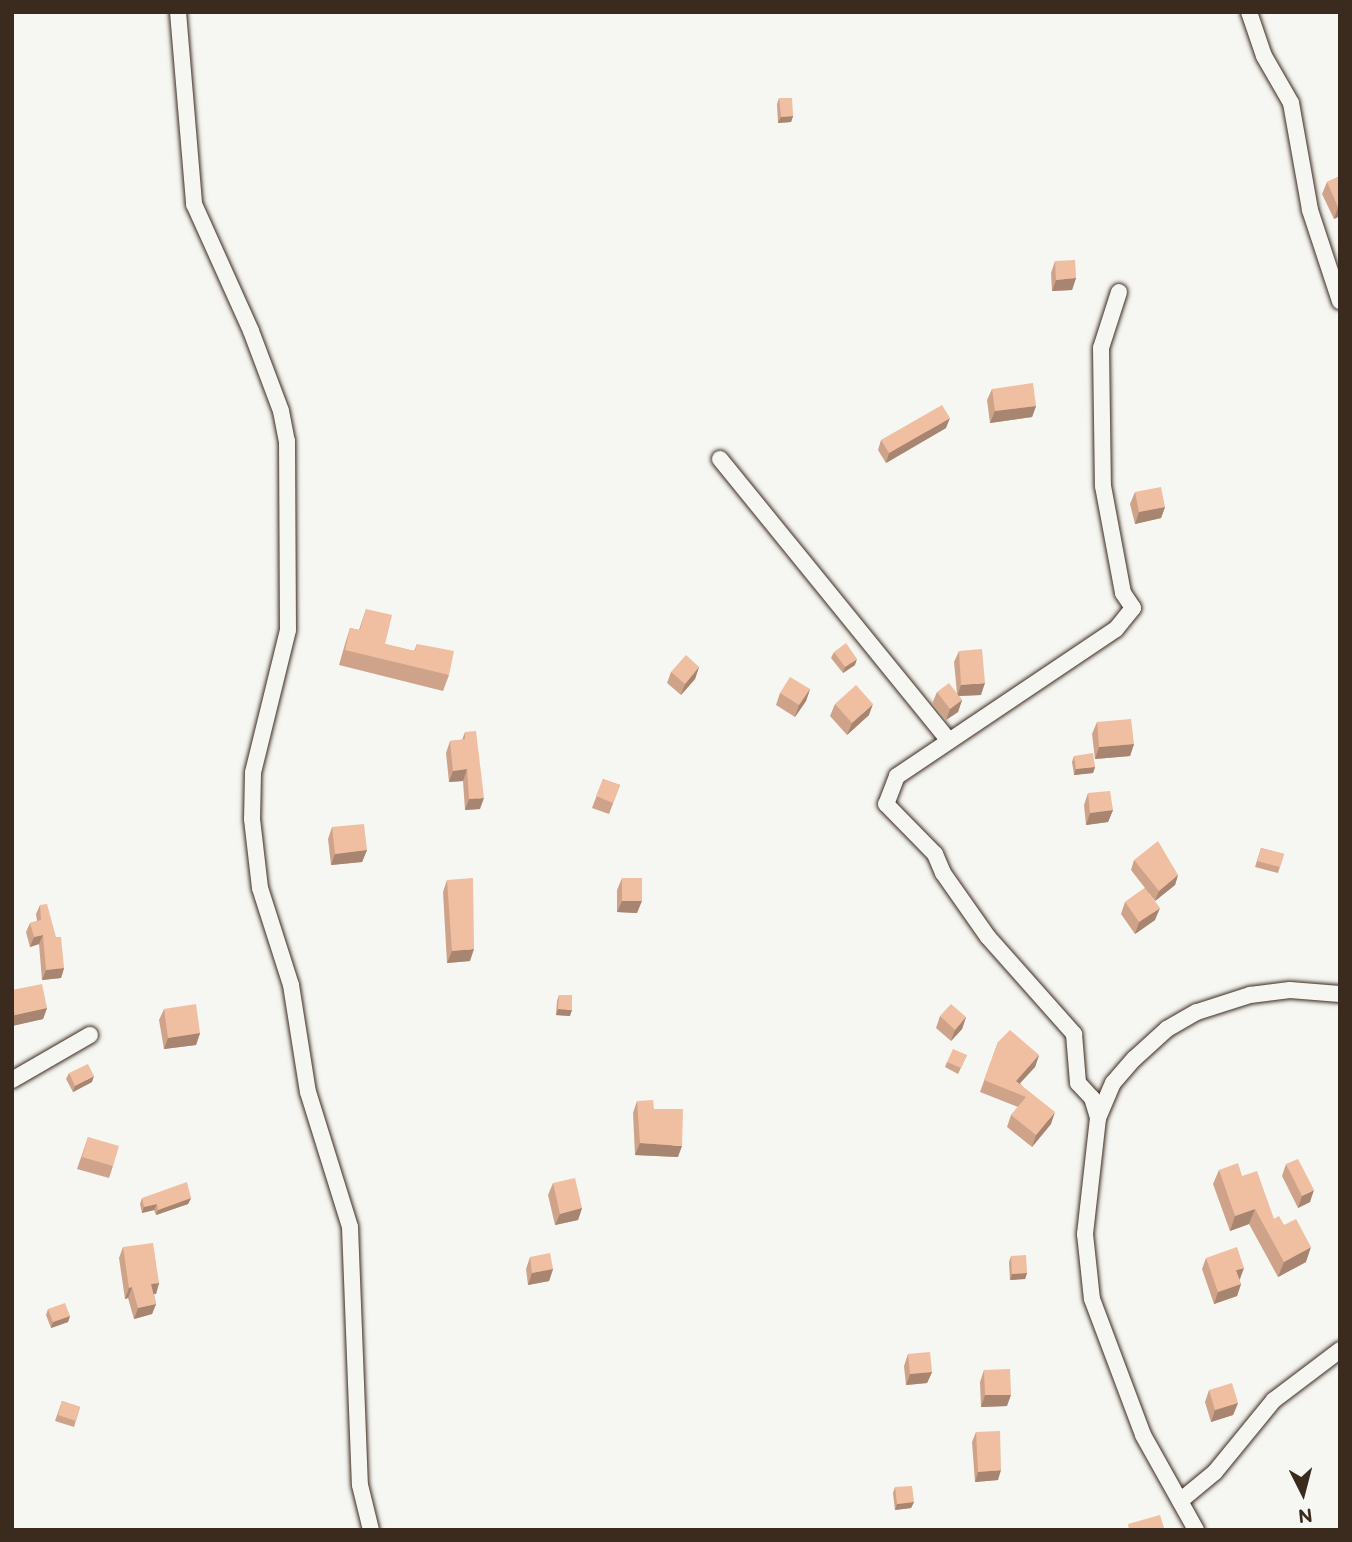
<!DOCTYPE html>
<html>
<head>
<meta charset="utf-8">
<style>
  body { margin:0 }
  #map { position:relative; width:1352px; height:1542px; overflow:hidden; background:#f6f6f2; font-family:"Balsamiq Sans",sans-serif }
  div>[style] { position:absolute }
  .roads { filter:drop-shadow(0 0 2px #3b2a1e) drop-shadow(0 0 2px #3b2a1e) }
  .minor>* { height:16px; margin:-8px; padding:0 8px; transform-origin:8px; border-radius:8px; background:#f6f6f2 }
  .wall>* { inset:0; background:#cea38a }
  .shaded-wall>* { inset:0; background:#a88570 }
  .building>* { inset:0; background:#f0bea0 }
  span { translate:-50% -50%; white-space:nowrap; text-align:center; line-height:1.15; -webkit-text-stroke:5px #f6f6f2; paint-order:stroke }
  .frame { position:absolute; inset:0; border:14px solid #3b2a1e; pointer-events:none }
  .north { position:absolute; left:1268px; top:1458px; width:70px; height:70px; -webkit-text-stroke:5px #f6f6f2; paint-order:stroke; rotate:174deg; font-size:19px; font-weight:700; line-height:28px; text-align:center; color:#3b2a1e }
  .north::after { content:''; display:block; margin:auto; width:24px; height:32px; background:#3b2a1e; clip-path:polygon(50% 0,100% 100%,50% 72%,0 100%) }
</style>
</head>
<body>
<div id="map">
  <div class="roads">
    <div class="minor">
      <i style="left:178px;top:12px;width:193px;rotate:85.2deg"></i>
      <i style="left:194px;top:204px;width:139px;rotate:65.8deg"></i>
      <i style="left:251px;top:331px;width:85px;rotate:69.4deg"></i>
      <i style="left:281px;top:411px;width:31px;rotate:79deg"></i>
      <i style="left:287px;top:441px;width:189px;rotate:89.7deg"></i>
      <i style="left:288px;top:630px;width:147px;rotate:103.8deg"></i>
      <i style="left:253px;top:773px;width:46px;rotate:91.2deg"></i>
      <i style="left:252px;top:819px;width:69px;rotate:83.4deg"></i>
      <i style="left:260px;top:888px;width:102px;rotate:72.3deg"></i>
      <i style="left:291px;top:985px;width:108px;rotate:81deg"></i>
      <i style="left:308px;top:1092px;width:141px;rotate:72.7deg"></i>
      <i style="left:350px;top:1227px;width:258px;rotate:87.8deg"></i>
      <i style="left:360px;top:1485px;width:46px;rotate:76.3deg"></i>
      <i style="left:1249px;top:12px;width:46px;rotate:71.2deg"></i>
      <i style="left:1264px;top:56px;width:54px;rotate:60.1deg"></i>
      <i style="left:1291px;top:103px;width:109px;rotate:79.9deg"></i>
      <i style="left:1310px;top:210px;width:96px;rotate:71.8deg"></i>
      <i style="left:1119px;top:292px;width:59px;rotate:107.8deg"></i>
      <i style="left:1101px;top:348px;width:138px;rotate:89.2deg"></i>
      <i style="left:1103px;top:486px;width:109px;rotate:79.4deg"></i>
      <i style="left:1123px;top:593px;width:18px;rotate:56deg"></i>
      <i style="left:1133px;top:608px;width:27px;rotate:129deg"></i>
      <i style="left:1116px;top:629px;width:264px;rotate:146.1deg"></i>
      <i style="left:897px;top:776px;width:30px;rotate:111deg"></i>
      <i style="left:886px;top:804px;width:70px;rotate:45.6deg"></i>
      <i style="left:935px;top:854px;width:21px;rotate:67deg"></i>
      <i style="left:943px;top:873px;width:78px;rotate:54.9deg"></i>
      <i style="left:988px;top:937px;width:130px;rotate:48.4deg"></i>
      <i style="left:1074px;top:1034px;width:49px;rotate:85.3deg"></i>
      <i style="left:1078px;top:1083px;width:21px;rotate:47deg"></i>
      <i style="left:1092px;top:1098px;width:21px;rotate:73deg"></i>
      <i style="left:1098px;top:1118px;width:117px;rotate:96.4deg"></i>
      <i style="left:1085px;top:1234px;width:65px;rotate:83.9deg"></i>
      <i style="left:1092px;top:1299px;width:145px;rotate:69.4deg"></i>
      <i style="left:1143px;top:1435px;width:109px;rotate:60.8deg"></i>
      <i style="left:720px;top:459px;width:363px;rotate:50.9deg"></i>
      <i style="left:12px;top:1080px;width:90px;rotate:-30deg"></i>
      <i style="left:1098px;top:1118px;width:38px;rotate:-67deg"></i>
      <i style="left:1113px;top:1083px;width:32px;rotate:-49deg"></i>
      <i style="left:1134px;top:1059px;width:45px;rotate:-42.3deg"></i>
      <i style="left:1167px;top:1029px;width:34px;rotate:-30deg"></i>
      <i style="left:1197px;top:1012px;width:56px;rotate:-17.8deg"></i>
      <i style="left:1250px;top:995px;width:40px;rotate:-7.1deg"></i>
      <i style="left:1290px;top:990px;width:50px;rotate:4.6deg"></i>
      <i style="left:1180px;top:1501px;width:45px;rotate:-39.6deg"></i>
      <i style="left:1215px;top:1472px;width:93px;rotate:-50.7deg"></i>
      <i style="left:1274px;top:1400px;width:83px;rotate:-37.1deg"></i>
    </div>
  </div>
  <div class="wall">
    <i style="clip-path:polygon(779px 98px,793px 116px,791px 122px,778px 123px,777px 104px)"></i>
    <i style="clip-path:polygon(1340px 176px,1340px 216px,1334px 219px,1322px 194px,1327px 182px)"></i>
    <i style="clip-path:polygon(1055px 261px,1076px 278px,1072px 290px,1052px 291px,1051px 273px)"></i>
    <i style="clip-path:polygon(992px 389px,1036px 406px,1032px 417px,990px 423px,987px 400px)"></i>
    <i style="clip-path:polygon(946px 428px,886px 463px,878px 450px,881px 440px)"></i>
    <i style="clip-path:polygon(1135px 492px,1165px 507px,1161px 518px,1135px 524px,1130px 504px)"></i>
    <i style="clip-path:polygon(366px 609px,385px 644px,414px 651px,417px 644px,449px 675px,443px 691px,339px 665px,345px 644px,350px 628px,359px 630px)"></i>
    <i style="clip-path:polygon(959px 651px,981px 695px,959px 696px,962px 700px,958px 712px,946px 720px,932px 704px,937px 692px,957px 693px,954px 662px)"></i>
    <i style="clip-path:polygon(834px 652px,855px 665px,843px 673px,831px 658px)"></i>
    <i style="clip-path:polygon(699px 667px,695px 679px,681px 695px,667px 683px,671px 672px)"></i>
    <i style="clip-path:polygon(810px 689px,806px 701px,795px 717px,776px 705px,780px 693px)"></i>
    <i style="clip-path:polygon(835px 704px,869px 715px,847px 735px,830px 716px)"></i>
    <i style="clip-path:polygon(1097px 722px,1134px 744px,1130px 756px,1095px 759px,1092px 734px)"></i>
    <i style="clip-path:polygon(465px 732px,480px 809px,465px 810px,463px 781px,449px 782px,446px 753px,450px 741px,462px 740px)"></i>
    <i style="clip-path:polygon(1074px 756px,1095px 767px,1093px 773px,1074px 775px,1072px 762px)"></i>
    <i style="clip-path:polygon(603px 779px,620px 785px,609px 814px,592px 808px)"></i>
    <i style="clip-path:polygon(1088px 793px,1113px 810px,1108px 822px,1086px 825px,1084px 805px)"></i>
    <i style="clip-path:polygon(332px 827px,367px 850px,362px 862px,331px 865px,328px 839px)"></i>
    <i style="clip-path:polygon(1261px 848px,1284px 854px,1278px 873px,1255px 867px)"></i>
    <i style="clip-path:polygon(1134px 860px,1178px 875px,1175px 885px,1155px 901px,1149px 893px,1155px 920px,1135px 934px,1121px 914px,1125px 902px,1145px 888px,1131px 870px)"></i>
    <i style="clip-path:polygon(622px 878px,637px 913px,617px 912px,617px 890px)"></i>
    <i style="clip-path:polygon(447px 880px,470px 961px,447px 963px,443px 892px)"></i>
    <i style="clip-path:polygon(40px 905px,64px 968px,61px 978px,42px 980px,39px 944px,30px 947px,26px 932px,30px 923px,37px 921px,36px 914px)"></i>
    <i style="clip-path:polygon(12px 990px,47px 1008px,43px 1019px,12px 1026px)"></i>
    <i style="clip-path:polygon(559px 995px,570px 1016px,556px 1015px,557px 1001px)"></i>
    <i style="clip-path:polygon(164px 1009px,200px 1033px,196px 1045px,164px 1049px,159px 1020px)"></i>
    <i style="clip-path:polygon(940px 1016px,966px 1017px,962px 1029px,951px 1041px,936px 1028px)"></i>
    <i style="clip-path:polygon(998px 1042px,1039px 1055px,1035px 1067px,1020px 1083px,1051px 1124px,1032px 1147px,1007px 1127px,1011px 1115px,1018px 1107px,980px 1092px)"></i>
    <i style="clip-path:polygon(967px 1055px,958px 1074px,945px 1067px,947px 1062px)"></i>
    <i style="clip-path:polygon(69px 1073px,92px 1082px,73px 1092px,66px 1079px)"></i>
    <i style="clip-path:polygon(637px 1101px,654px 1109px,678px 1157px,635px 1155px,633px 1113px)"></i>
    <i style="clip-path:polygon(88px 1137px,113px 1166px,109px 1178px,77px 1169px)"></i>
    <i style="clip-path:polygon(1286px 1164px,1310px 1202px,1298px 1208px,1282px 1176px)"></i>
    <i style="clip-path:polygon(1219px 1170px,1242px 1176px,1274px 1219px,1284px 1225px,1306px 1262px,1278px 1277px,1249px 1224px,1230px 1231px,1213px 1184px)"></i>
    <i style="clip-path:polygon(553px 1183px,582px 1208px,578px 1220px,555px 1225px,548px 1195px)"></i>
    <i style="clip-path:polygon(142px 1198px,191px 1198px,188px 1204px,156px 1215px,154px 1210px,142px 1213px,140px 1204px)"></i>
    <i style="clip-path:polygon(123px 1247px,159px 1283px,156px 1294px,154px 1294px,156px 1304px,152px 1314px,134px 1319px,128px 1298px,125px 1299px,119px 1258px)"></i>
    <i style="clip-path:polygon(1011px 1256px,1027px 1273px,1025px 1279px,1010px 1280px,1009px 1262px)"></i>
    <i style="clip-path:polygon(530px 1257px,553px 1269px,549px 1281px,528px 1285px,526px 1269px)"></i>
    <i style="clip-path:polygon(1206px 1258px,1240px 1279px,1239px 1280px,1241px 1284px,1237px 1296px,1214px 1304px,1202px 1269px)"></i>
    <i style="clip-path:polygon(48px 1309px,70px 1316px,68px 1322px,51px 1328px,46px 1315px)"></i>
    <i style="clip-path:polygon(908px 1354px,932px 1372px,927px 1383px,906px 1385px,904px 1366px)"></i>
    <i style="clip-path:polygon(984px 1370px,1007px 1406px,981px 1407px,980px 1382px)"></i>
    <i style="clip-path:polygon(1209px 1390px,1238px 1403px,1233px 1415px,1211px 1422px,1205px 1402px)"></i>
    <i style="clip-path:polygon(62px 1401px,80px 1407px,74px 1427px,55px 1421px)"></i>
    <i style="clip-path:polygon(976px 1432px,998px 1480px,975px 1482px,972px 1442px)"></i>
    <i style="clip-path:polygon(895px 1487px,914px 1502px,911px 1508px,895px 1510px,893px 1493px)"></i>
  </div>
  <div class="shaded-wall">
    <i style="clip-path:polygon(793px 116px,791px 122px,778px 123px,781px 117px)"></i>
    <i style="clip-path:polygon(1338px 207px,1340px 207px,1340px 216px,1334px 219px)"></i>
    <i style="clip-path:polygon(1076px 278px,1072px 290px,1052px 291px,1056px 280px)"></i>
    <i style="clip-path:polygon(1036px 406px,1032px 417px,990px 423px,995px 411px)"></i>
    <i style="clip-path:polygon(950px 418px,946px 428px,886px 463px,889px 453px)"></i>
    <i style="clip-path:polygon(1165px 507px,1161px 518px,1135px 524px,1139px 512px)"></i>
    <i style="clip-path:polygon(857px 659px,855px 665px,843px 673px,845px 667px)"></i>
    <i style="clip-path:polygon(699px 667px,695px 679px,681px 695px,685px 684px)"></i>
    <i style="clip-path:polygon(985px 683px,981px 695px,957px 696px,961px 685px)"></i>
    <i style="clip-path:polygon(810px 689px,806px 701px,795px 717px,799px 705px)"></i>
    <i style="clip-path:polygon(962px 700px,958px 712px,946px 720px,950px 709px)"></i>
    <i style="clip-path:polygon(873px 704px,869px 715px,847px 735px,852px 723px)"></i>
    <i style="clip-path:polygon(1134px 744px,1130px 756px,1095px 759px,1099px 747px)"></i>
    <i style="clip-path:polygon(1095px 767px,1093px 773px,1074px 775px,1076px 769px)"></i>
    <i style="clip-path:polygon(467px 769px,463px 781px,449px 782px,453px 771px)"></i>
    <i style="clip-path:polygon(484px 798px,480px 809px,465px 810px,469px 799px)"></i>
    <i style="clip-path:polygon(1113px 810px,1108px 822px,1086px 825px,1090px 813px)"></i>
    <i style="clip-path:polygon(367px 850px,362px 862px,331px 865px,335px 854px)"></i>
    <i style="clip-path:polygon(1178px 875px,1175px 885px,1155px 901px,1159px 891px)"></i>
    <i style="clip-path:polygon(622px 901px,642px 901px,637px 913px,617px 912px)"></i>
    <i style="clip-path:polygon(1160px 908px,1155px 920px,1135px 934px,1139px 922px)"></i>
    <i style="clip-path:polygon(43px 935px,39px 944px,30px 947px,34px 937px)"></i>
    <i style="clip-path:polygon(474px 949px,470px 961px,447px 963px,452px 951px)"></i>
    <i style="clip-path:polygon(64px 968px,61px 978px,42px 980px,46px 970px)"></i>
    <i style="clip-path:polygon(47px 1008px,43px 1019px,12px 1026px,12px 1022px,15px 1015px)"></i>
    <i style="clip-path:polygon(558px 1009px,572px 1010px,570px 1016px,556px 1015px)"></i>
    <i style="clip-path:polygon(966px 1017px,962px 1029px,951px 1041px,955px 1030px)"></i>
    <i style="clip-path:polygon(200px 1033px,196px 1045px,164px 1049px,168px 1038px)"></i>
    <i style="clip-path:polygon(1039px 1055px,1035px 1067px,1012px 1092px,1016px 1081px)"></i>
    <i style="clip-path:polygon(94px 1076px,92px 1082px,73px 1092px,75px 1086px)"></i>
    <i style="clip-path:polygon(1055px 1112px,1051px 1124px,1032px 1147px,1036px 1135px)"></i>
    <i style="clip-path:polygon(640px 1143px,682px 1146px,678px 1157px,635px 1155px)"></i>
    <i style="clip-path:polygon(1314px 1190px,1310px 1202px,1298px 1208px,1302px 1196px)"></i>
    <i style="clip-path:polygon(191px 1198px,188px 1204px,156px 1215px,158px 1210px)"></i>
    <i style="clip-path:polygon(157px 1204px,154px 1210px,142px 1213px,144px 1207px)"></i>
    <i style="clip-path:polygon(582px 1208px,578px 1220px,555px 1225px,560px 1214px)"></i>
    <i style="clip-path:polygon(1255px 1209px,1249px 1224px,1230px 1231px,1235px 1216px)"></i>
    <i style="clip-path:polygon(1311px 1247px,1306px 1262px,1278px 1277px,1284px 1262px)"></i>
    <i style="clip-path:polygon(1244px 1268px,1240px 1279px,1232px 1282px,1236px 1270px)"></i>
    <i style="clip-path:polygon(553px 1269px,549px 1281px,528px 1285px,532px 1273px)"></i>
    <i style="clip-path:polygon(1027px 1273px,1025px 1279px,1010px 1280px,1012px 1274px)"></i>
    <i style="clip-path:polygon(159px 1283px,156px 1294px,147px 1295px,151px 1284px)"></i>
    <i style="clip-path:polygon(1241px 1284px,1237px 1296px,1214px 1304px,1218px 1292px)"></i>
    <i style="clip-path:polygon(132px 1287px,128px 1298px,125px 1299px,129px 1288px)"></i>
    <i style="clip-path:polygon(156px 1304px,152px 1314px,134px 1319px,138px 1308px)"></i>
    <i style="clip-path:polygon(70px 1316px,68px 1322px,51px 1328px,53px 1322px)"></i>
    <i style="clip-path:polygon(932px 1372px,927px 1383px,906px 1385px,910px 1374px)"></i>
    <i style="clip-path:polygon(985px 1395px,1011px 1395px,1007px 1406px,981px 1407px)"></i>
    <i style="clip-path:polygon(1238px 1403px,1233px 1415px,1211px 1422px,1215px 1410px)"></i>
    <i style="clip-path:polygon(1001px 1470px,998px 1480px,975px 1482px,978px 1472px)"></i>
    <i style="clip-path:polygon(914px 1502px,911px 1508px,895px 1510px,897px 1504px)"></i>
  </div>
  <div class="building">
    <i style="clip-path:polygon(779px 98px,792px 98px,793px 116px,781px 117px)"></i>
    <i style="clip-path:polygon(1340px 176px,1340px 207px,1338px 207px,1327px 182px)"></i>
    <i style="clip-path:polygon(1075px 260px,1076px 278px,1056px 280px,1055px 261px)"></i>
    <i style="clip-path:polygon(1033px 383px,1036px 406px,995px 411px,992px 389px)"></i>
    <i style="clip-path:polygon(942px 405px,950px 418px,889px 453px,881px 440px)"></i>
    <i style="clip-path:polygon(1161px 487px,1165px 507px,1139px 512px,1135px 492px)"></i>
    <i style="clip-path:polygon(366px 609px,392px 615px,385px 644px,415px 651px,417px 644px,454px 651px,449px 675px,345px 650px,350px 628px,360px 630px)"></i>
    <i style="clip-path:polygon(846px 643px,857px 659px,845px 667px,834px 652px)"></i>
    <i style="clip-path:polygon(982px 649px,985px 683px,961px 685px,959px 651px)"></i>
    <i style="clip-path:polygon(686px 655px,699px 667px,685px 684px,671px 672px)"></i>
    <i style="clip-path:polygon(790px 677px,810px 689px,799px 705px,780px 693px)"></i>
    <i style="clip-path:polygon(949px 683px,962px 700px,950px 709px,937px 692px)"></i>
    <i style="clip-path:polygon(856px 685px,873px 704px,852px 723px,835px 704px)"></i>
    <i style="clip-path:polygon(1131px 719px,1134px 744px,1099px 747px,1097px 722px)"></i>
    <i style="clip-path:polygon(476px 731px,484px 798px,469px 799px,467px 769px,453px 771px,450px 741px,465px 739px,465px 732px)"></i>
    <i style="clip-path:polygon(1093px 753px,1095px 767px,1076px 769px,1074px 756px)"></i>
    <i style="clip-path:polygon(603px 779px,620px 785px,613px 803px,596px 796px)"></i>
    <i style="clip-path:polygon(1110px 791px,1113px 810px,1090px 813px,1088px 793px)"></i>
    <i style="clip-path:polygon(364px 824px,367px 850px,335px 854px,332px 827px)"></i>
    <i style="clip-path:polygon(1158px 841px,1178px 875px,1159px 891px,1134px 860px)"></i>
    <i style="clip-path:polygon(1261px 848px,1284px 854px,1280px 867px,1257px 861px)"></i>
    <i style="clip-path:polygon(473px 878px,474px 949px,452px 951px,447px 880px)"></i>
    <i style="clip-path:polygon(622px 878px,642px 878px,642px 901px,622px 901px)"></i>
    <i style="clip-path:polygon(1145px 888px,1160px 908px,1139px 922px,1125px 902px)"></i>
    <i style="clip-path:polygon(47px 904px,56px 937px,61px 937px,64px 968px,46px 970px,43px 935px,34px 937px,30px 923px,41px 920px,40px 905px)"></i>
    <i style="clip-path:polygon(42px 984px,47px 1008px,15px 1015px,12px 1004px,12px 990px)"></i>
    <i style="clip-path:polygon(559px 995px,572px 995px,572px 1010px,558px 1009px)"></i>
    <i style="clip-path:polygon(196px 1004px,200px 1033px,168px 1038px,164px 1009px)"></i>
    <i style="clip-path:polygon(951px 1004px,966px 1017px,955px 1030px,940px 1016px)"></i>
    <i style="clip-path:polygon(1010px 1030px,1039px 1055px,1016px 1081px,1055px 1112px,1036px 1135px,1011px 1115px,1026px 1097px,984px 1080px,998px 1042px)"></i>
    <i style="clip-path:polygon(953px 1049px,967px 1055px,961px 1068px,947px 1062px)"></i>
    <i style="clip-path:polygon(88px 1064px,94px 1076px,75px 1086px,69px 1073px)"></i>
    <i style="clip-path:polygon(653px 1100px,654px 1109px,683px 1109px,682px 1146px,640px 1143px,637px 1101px)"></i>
    <i style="clip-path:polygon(88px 1137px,119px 1146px,113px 1166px,82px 1157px)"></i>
    <i style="clip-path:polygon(1298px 1159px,1314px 1190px,1302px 1196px,1286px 1164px)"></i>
    <i style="clip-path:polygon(1238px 1163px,1242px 1176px,1257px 1171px,1274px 1219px,1279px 1216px,1284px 1225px,1296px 1219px,1311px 1247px,1284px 1262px,1255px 1209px,1235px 1216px,1219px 1170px)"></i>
    <i style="clip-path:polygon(575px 1178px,582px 1208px,560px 1214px,553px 1183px)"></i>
    <i style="clip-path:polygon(187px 1182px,191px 1198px,158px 1210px,157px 1204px,144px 1207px,142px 1198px)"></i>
    <i style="clip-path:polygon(153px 1243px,159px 1283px,151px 1284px,156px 1304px,138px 1308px,132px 1287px,129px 1288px,123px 1247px)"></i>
    <i style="clip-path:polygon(1237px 1247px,1244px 1268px,1236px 1270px,1241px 1284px,1218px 1292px,1206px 1258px)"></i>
    <i style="clip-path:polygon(550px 1253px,553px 1269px,532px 1273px,530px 1257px)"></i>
    <i style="clip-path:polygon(1026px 1255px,1027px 1273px,1012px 1274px,1011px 1256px)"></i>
    <i style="clip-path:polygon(65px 1303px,70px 1316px,53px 1322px,48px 1309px)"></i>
    <i style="clip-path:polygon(930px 1352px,932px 1372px,910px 1374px,908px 1354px)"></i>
    <i style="clip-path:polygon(1010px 1369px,1011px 1395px,985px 1395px,984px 1370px)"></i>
    <i style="clip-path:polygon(1232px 1383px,1238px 1403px,1215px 1410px,1209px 1390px)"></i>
    <i style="clip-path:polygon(62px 1401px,80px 1407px,76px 1421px,58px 1415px)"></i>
    <i style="clip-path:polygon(1000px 1431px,1001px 1470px,978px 1472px,976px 1432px)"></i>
    <i style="clip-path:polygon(912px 1486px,914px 1502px,897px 1504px,895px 1487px)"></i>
    <i style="clip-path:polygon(1160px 1515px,1164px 1528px,1157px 1530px,1129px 1530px,1128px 1524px)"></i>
  </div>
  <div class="frame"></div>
  <div class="north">N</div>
</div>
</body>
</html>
